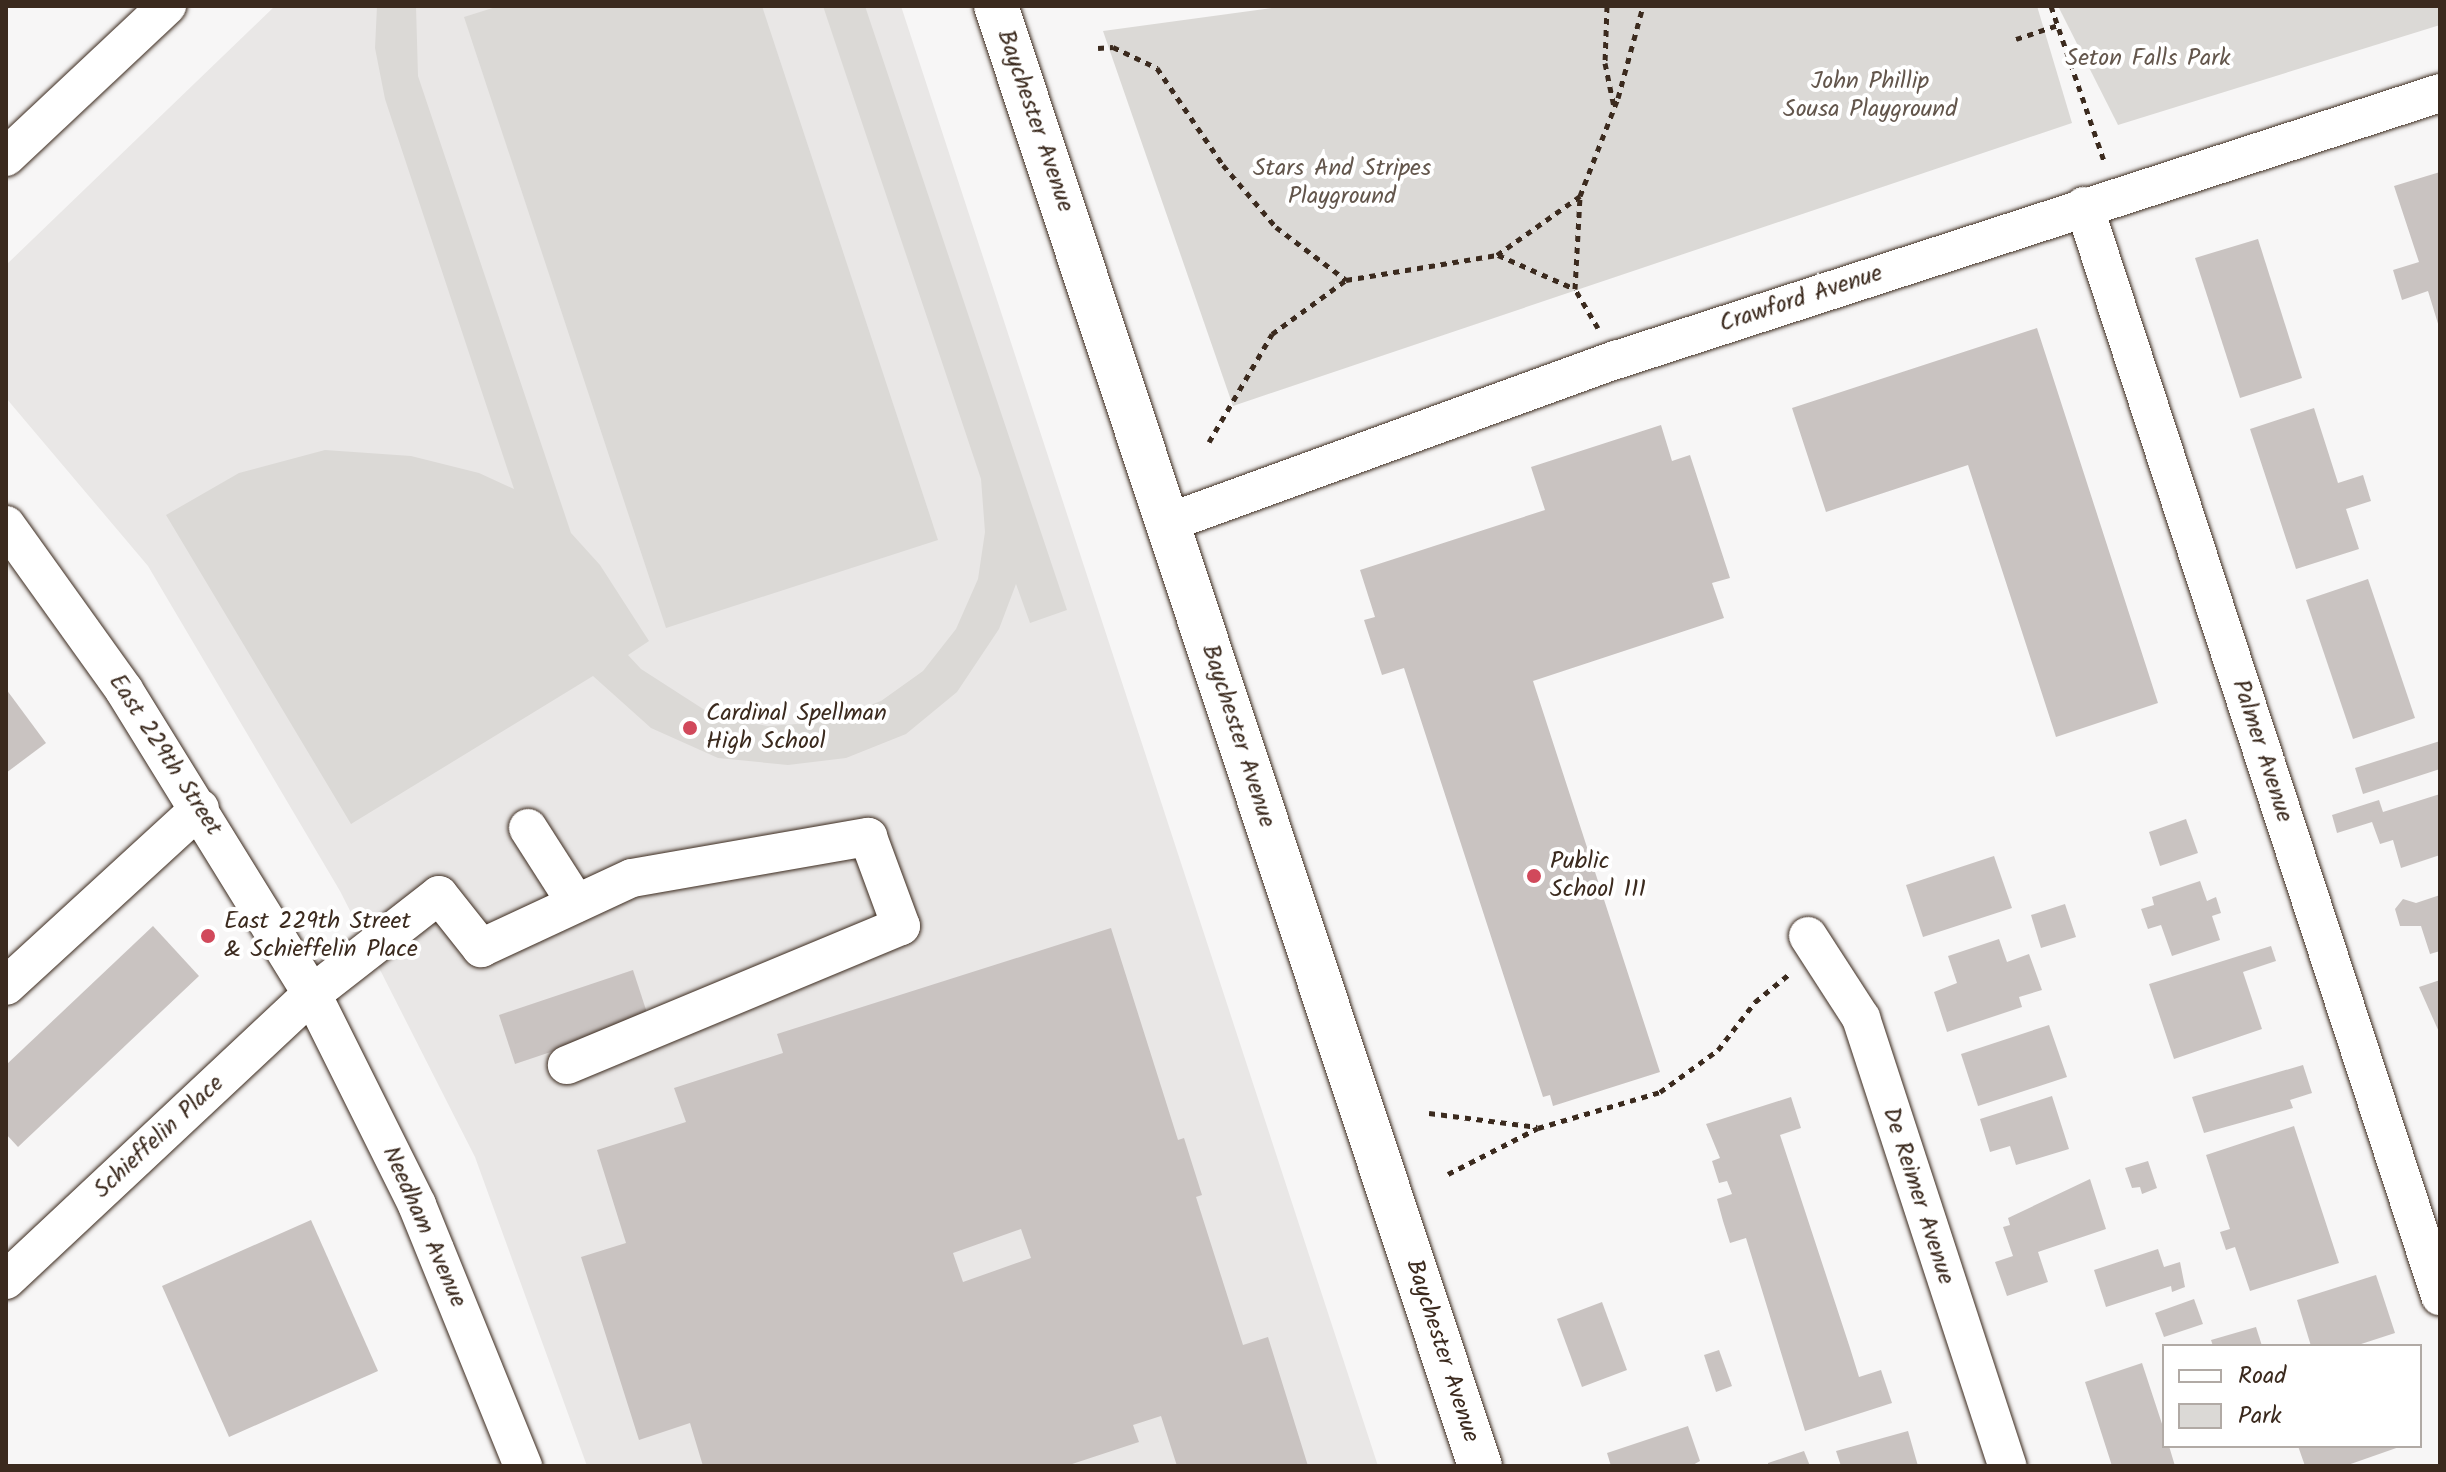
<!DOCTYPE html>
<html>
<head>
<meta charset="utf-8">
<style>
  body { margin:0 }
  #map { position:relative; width:2446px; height:1472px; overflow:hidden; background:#f7f6f6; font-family:Kalam,sans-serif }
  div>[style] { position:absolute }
  .built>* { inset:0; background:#e9e7e6 }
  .green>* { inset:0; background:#dbd9d6 }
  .building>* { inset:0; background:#c9c3c1 }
  .path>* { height:5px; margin-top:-2.5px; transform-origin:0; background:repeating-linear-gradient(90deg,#3b2a1e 0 6px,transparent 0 12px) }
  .roads { filter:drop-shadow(0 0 2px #3b2a1e) drop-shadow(0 0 2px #3b2a1e) }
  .minor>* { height:38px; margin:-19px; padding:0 19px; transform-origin:19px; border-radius:19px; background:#fff }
  .major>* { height:44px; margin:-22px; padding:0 22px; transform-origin:22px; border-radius:22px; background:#fff }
  .dots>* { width:22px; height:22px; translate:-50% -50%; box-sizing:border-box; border:4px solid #fff; border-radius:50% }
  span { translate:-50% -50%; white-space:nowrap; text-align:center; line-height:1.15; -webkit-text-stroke:8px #fff; paint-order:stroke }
  .park-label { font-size:24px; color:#63564c }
  .street-label { font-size:24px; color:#3b2a1e }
  .poi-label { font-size:24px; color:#3b2a1e }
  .left { translate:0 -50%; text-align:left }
  .frame { position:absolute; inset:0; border:8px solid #3b2a1e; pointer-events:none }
  .legend { position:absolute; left:2162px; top:1344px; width:260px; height:104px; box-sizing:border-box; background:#fff; border:2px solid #b1aaa5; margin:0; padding:10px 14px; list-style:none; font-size:24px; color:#3b2a1e }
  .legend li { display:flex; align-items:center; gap:16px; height:40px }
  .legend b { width:40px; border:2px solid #b1aaa5 }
</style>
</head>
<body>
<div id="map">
  <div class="built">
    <i style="clip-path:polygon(275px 6px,901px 6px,1378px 1466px,587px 1466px,475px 1157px,340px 891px,148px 566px,6px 398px,6px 265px)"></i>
  </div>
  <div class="green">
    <i style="clip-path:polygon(377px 6px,416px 6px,418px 76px,571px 533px,600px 565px,649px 641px,628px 655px,641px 669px,714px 716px,768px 726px,825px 722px,881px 701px,923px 671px,956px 629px,978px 579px,985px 532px,981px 479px,823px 6px,865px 6px,1067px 610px,1030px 623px,1016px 584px,999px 629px,957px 692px,906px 734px,846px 758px,788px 765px,718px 758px,651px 728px,593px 676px,351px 824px,166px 515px,239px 473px,325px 450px,411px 456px,479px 473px,514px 489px,385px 99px,375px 48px)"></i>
    <i style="clip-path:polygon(499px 6px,762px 6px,938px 540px,666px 628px,464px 17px)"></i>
    <i style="clip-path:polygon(1287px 6px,2037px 6px,2072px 123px,1233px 406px,1103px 31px)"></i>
    <i style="clip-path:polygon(2058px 6px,2440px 6px,2440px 25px,2118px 125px)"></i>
  </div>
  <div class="building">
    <i style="clip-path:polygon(2440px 172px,2440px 327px,2439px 327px,2428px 291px,2402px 300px,2393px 270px,2419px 262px,2394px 186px)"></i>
    <i style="clip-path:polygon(2258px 239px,2302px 378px,2240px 398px,2195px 258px)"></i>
    <i style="clip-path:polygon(2037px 328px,2158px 703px,2056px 737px,1968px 465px,1826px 512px,1792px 408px)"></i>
    <i style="clip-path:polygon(2314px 408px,2338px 483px,2363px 475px,2371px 501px,2346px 509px,2359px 549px,2296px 569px,2250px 429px)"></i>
    <i style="clip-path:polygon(1661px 425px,1672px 461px,1690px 455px,1730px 578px,1712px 583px,1724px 618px,1533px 681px,1660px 1072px,1553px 1106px,1550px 1095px,1543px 1097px,1404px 668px,1382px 675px,1364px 620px,1375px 617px,1360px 570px,1545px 510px,1531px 467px)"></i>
    <i style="clip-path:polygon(2368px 579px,2415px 718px,2353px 739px,2306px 600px)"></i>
    <i style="clip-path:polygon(6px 689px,46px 743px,6px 773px)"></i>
    <i style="clip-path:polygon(2440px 741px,2440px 769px,2363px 794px,2355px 768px)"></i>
    <i style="clip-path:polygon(2440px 794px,2440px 855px,2401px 868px,2393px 840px,2380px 844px,2372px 822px,2337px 833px,2332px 815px,2379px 800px,2383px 812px)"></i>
    <i style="clip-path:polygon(2186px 819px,2198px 853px,2160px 866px,2149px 832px)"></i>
    <i style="clip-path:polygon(1994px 856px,2012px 908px,1923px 937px,1906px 885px)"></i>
    <i style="clip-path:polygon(2200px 881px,2207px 901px,2216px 897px,2221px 913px,2212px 916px,2220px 940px,2172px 956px,2161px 925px,2148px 929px,2141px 909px,2154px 905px,2152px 897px)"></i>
    <i style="clip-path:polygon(2440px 895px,2440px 951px,2430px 954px,2421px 926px,2400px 926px,2395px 909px,2403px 899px,2416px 903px)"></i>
    <i style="clip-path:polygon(2065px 904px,2076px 937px,2041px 948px,2031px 915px)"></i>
    <i style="clip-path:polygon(153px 926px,199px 976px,18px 1147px,6px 1134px,6px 1065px)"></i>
    <i style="clip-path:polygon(evenodd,1111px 928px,1178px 1140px,1184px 1138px,1202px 1195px,1196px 1197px,1243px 1345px,1268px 1337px,1308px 1466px,1177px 1466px,1161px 1416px,1133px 1425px,1139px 1442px,1066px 1466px,703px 1466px,690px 1423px,639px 1440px,581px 1257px,626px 1243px,597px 1150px,686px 1122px,674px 1088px,783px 1053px,777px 1034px,1111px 928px,1021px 1229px,1031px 1258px,963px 1282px,953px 1253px,1021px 1229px)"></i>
    <i style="clip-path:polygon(1999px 939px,2007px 962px,2029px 954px,2042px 990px,2019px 997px,2022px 1007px,1947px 1032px,1934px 992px,1957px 983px,1948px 956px)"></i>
    <i style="clip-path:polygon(2271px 946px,2276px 961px,2243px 972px,2262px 1029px,2174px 1059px,2149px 984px)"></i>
    <i style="clip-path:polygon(633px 970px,649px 1019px,515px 1064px,499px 1015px)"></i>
    <i style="clip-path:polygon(2440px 980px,2440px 1032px,2439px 1032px,2419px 987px)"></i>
    <i style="clip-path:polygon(2049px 1025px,2067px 1077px,1978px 1106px,1961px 1054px)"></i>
    <i style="clip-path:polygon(2303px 1065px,2312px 1093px,2290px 1100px,2293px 1108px,2204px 1133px,2192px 1097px)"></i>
    <i style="clip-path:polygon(2052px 1096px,2069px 1149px,2016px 1165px,2010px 1146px,1990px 1152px,1980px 1119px)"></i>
    <i style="clip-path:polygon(1791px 1097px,1801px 1128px,1780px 1135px,1850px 1348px,1859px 1377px,1881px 1370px,1892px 1403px,1805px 1431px,1746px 1238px,1730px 1243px,1723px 1221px,1717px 1199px,1732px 1194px,1727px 1181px,1719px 1183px,1712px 1161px,1720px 1158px,1706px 1124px)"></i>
    <i style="clip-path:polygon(2294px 1126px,2339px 1263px,2250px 1291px,2235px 1247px,2226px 1250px,2220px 1232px,2230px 1229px,2206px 1155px)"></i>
    <i style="clip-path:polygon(2148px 1161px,2157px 1188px,2142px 1194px,2140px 1187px,2132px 1188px,2125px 1168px)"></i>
    <i style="clip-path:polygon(2090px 1179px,2106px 1229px,2038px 1252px,2048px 1282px,2007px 1296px,1995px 1262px,2013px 1256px,2003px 1227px,2010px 1225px,2008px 1218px)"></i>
    <i style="clip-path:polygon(311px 1220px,378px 1371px,229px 1437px,162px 1286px)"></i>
    <i style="clip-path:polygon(2158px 1249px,2164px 1267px,2180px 1262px,2185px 1287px,2172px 1292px,2171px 1286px,2106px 1307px,2094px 1270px)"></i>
    <i style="clip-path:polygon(2376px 1275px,2395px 1333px,2355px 1346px,2311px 1346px,2297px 1300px)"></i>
    <i style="clip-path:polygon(2194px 1299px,2203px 1324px,2164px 1337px,2155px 1313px)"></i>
    <i style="clip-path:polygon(1602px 1302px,1627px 1370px,1582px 1387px,1557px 1319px)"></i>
    <i style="clip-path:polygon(2256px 1327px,2262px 1346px,2213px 1346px,2211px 1340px)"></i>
    <i style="clip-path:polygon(1719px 1350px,1732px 1386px,1716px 1392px,1704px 1355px)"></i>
    <i style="clip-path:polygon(2142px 1363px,2164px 1430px,2164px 1446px,2169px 1446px,2175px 1466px,2112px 1466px,2085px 1382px)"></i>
    <i style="clip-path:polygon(1688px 1426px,1700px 1461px,1691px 1466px,1611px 1466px,1607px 1453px)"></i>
    <i style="clip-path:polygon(1908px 1431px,1918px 1466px,1841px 1466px,1836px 1451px)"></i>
    <i style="clip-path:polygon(2298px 1446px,2402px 1446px,2345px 1466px,2305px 1466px)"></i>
    <i style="clip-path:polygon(1804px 1451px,1810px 1466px,1768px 1466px,1768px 1463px)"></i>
  </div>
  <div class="path">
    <i style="left:1607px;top:6px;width:57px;rotate:92deg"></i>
    <i style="left:1605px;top:63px;width:45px;rotate:78.4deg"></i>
    <i style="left:2051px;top:6px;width:167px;rotate:71.1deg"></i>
    <i style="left:2016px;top:39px;width:44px;rotate:-18.4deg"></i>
    <i style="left:1098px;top:48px;width:15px;rotate:-4deg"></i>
    <i style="left:1113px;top:47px;width:49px;rotate:25.5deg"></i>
    <i style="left:1157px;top:68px;width:117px;rotate:55.8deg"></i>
    <i style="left:1223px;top:165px;width:82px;rotate:49.5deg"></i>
    <i style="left:1276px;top:227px;width:88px;rotate:37.1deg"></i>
    <i style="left:1498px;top:255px;width:84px;rotate:23.8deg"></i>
    <i style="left:1598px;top:328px;width:45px;rotate:-120.5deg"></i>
    <i style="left:1575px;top:289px;width:93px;rotate:-86.9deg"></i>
    <i style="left:1580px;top:196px;width:105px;rotate:-68.8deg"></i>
    <i style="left:1618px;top:98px;width:95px;rotate:-74.8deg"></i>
    <i style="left:1209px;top:442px;width:125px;rotate:-59.7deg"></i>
    <i style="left:1272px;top:334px;width:92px;rotate:-36.1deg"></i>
    <i style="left:1346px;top:280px;width:153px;rotate:-9.4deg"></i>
    <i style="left:1497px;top:255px;width:102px;rotate:-35.4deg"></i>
    <i style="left:1429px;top:1113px;width:109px;rotate:7.4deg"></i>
    <i style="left:1448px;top:1174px;width:101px;rotate:-27.1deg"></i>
    <i style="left:1538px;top:1128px;width:127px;rotate:-16.4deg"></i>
    <i style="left:1660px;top:1092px;width:72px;rotate:-35.9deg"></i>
    <i style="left:1718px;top:1050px;width:61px;rotate:-52.4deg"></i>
    <i style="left:1755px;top:1002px;width:43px;rotate:-39.3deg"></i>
  </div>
  <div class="roads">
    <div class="minor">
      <i style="left:6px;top:157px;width:221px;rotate:-43.2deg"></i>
      <i style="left:2084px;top:206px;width:1147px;rotate:71.91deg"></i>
      <i style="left:1167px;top:523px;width:478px;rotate:-20deg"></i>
      <i style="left:1616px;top:360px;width:866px;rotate:-17.95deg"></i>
      <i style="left:6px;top:525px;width:203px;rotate:54.4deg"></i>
      <i style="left:124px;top:690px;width:357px;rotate:58.3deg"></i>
      <i style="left:312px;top:994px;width:236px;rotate:63.5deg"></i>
      <i style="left:417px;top:1205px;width:282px;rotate:67.9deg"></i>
      <i style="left:528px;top:828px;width:89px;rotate:57.4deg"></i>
      <i style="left:1808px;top:936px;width:98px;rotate:57.1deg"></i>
      <i style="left:1861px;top:1018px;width:471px;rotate:71.9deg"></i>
      <i style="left:6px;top:986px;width:263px;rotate:-42.5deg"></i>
      <i style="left:6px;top:1280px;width:419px;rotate:-43.1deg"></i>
      <i style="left:312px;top:994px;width:161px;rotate:-37.9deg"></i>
      <i style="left:439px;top:895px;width:68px;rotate:51.6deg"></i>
      <i style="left:481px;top:948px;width:166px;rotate:-24.9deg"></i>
      <i style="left:632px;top:878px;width:240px;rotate:-9.9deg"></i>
      <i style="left:868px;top:837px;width:95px;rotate:69.7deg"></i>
      <i style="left:901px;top:926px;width:362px;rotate:157.4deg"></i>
    </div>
    <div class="major">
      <i style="left:996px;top:6px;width:1538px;rotate:71.66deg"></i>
    </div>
  </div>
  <div class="dots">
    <i style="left:690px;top:728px;background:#d1495b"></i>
    <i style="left:1534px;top:876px;background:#d1495b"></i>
    <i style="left:208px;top:936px;background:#d1495b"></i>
  </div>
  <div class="park-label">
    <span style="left:2148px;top:59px">Seton Falls Park</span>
    <span style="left:1870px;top:96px">John Phillip<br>Sousa Playground</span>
    <span style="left:1342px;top:183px">Stars And Stripes<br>Playground</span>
  </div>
  <div class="street-label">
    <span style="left:1035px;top:121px;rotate:71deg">Baychester Avenue</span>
    <span style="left:1801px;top:299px;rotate:-18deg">Crawford Avenue</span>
    <span style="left:1238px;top:736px;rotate:72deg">Baychester Avenue</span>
    <span style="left:2262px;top:751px;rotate:72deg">Palmer Avenue</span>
    <span style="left:165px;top:755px;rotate:57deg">East 229th Street</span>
    <span style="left:159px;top:1137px;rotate:-43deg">Schieffelin Place</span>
    <span style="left:1918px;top:1196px;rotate:72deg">De Reimer Avenue</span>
    <span style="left:424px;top:1227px;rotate:66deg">Needham Avenue</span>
    <span style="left:1442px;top:1351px;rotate:72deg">Baychester Avenue</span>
  </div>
  <div class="poi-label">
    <span class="left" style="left:706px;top:728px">Cardinal Spellman<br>High School</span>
    <span class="left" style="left:1550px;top:876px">Public<br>School 111</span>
    <span class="left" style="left:224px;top:936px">East 229th Street<br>&amp; Schieffelin Place</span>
  </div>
  <div class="frame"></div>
  <ul class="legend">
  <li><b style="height:10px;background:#fff"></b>Road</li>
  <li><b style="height:22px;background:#dbd9d6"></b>Park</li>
  </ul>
</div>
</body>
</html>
